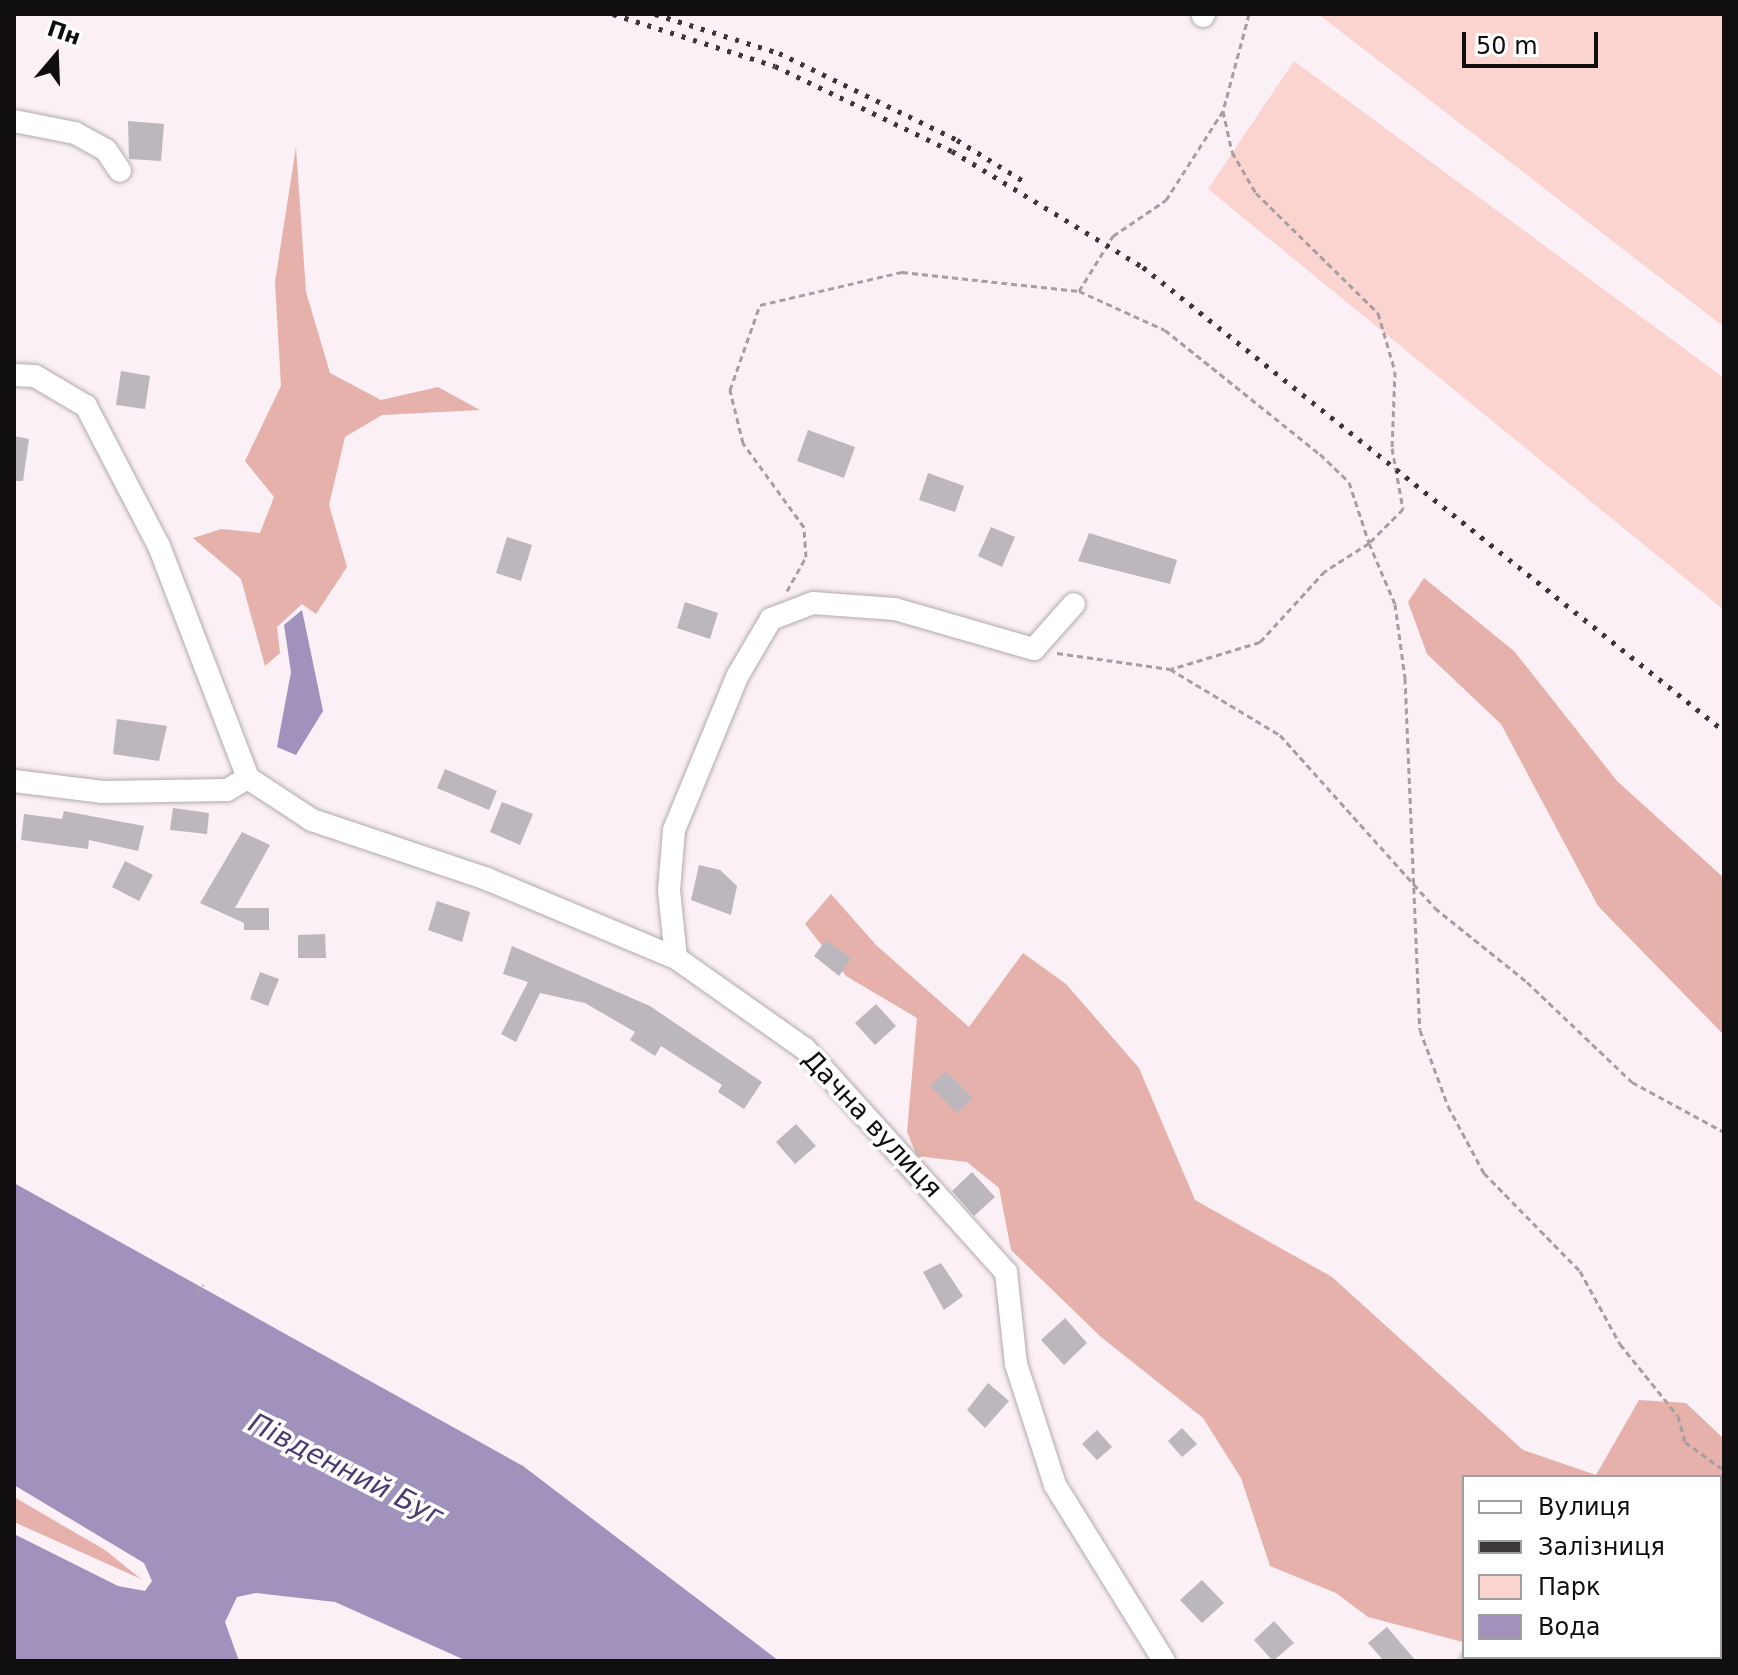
<!DOCTYPE html>
<html>
<head>
<meta charset="utf-8">
<style>
  body { margin:0 }
  #map { position:relative; width:1738px; height:1675px; overflow:hidden; background:#faf0f5; font-family:"DejaVu Sans",sans-serif }
  div>[style] { position:absolute }
  .green>* { inset:0; background:#fbd4d0 }
  .forest>* { inset:0; background:#e5b1aa }
  .water>* { inset:0; background:#a092bc }
  .building>* { inset:0; background:#bcb6bd }
  .path>* { height:3px; margin-top:-1.5px; transform-origin:0; background:repeating-linear-gradient(90deg,#a69ea2 0 6px,transparent 0 10px) }
  .roads { filter:drop-shadow(0 0 2px #b2a9ae) drop-shadow(0 0 2px #b2a9ae) }
  .minor>* { height:22px; margin:-11px; padding:0 11px; transform-origin:11px; border-radius:11px; background:#fff }
  .rail>* { height:5px; margin-top:-2.5px; transform-origin:0; background:repeating-linear-gradient(90deg,#3c373a 0 4px,transparent 0 12px) }
  span { translate:-50% -50%; white-space:nowrap; text-align:center; line-height:1.15; -webkit-text-stroke:7px #fff; paint-order:stroke }
  .street-label { font-size:26px; color:#110e10 }
  .water-label { font-size:28px; color:#4e3970; font-style:italic }
  .frame { position:absolute; inset:0; border:16px solid #110e10; pointer-events:none }
  .legend { position:absolute; left:1462px; top:1475px; width:260px; height:184px; box-sizing:border-box; background:#fff; border:2px solid #a09f9f; margin:0; padding:10px 14px; list-style:none; font-size:24px; color:#110e10 }
  .legend li { display:flex; align-items:center; gap:16px; height:40px }
  .legend b { width:40px; border:2px solid #a09f9f }
  .north { position:absolute; left:16px; top:16px; width:80px; height:80px; -webkit-text-stroke:6px #fff; paint-order:stroke; rotate:19deg; font-size:22px; font-weight:700; line-height:32px; text-align:center; color:#110e10 }
  .north::after { content:''; display:block; margin:auto; width:28px; height:36px; background:#110e10; clip-path:polygon(50% 0,100% 100%,50% 72%,0 100%) }
  .scale { position:absolute; left:1462px; top:32px; width:136px; height:36px; box-sizing:border-box; border:4px solid #110e10; border-top:0; padding-left:10px; font-size:24px; line-height:28px; white-space:nowrap; color:#110e10; -webkit-text-stroke:6px #fff; paint-order:stroke }
</style>
</head>
<body>
<div id="map">
  <div class="green">
    <i style="clip-path:polygon(1318px 14px,1724px 14px,1724px 327px)"></i>
    <i style="clip-path:polygon(1294px 61px,1724px 378px,1724px 610px,1208px 189px)"></i>
  </div>
  <div class="forest">
    <i style="clip-path:polygon(296px 147px,306px 292px,330px 373px,381px 400px,438px 387px,480px 410px,382px 415px,345px 437px,329px 505px,347px 567px,316px 614px,302px 604px,277px 627px,280px 653px,265px 666px,241px 579px,193px 538px,221px 529px,260px 533px,274px 497px,245px 461px,281px 386px,275px 282px)"></i>
    <i style="clip-path:polygon(1424px 578px,1514px 651px,1617px 781px,1724px 878px,1724px 1035px,1598px 906px,1501px 724px,1427px 654px,1408px 602px)"></i>
    <i style="clip-path:polygon(831px 894px,876px 945px,969px 1027px,1023px 953px,1066px 984px,1139px 1068px,1195px 1200px,1332px 1277px,1523px 1450px,1596px 1475px,1639px 1400px,1686px 1403px,1724px 1439px,1724px 1661px,1598px 1661px,1720px 1657px,1720px 1477px,1464px 1477px,1463px 1642px,1368px 1617px,1336px 1593px,1270px 1566px,1241px 1478px,1203px 1418px,1101px 1337px,1011px 1250px,999px 1188px,967px 1162px,917px 1156px,907px 1132px,917px 1018px,846px 976px,805px 924px)"></i>
    <i style="clip-path:polygon(14px 1497px,105px 1550px,141px 1579px,14px 1522px)"></i>
  </div>
  <div class="water">
    <i style="clip-path:polygon(302px 610px,323px 711px,296px 755px,277px 747px,291px 672px,284px 625px)"></i>
    <i style="clip-path:polygon(14px 1183px,523px 1466px,779px 1661px,467px 1661px,335px 1602px,256px 1593px,237px 1597px,225px 1622px,239px 1661px,14px 1661px,14px 1534px,118px 1586px,145px 1591px,152px 1581px,144px 1563px,14px 1485px)"></i>
  </div>
  <div class="building">
    <i style="clip-path:polygon(128px 121px,164px 124px,161px 161px,129px 159px)"></i>
    <i style="clip-path:polygon(121px 371px,150px 376px,145px 409px,116px 405px)"></i>
    <i style="clip-path:polygon(808px 430px,855px 447px,844px 478px,797px 461px)"></i>
    <i style="clip-path:polygon(14px 436px,29px 439px,23px 481px,14px 481px)"></i>
    <i style="clip-path:polygon(928px 473px,964px 486px,955px 512px,919px 500px)"></i>
    <i style="clip-path:polygon(991px 527px,1015px 537px,1002px 567px,978px 556px)"></i>
    <i style="clip-path:polygon(1089px 533px,1177px 560px,1170px 584px,1078px 561px)"></i>
    <i style="clip-path:polygon(507px 537px,532px 545px,521px 581px,496px 573px)"></i>
    <i style="clip-path:polygon(685px 602px,718px 613px,710px 639px,677px 628px)"></i>
    <i style="clip-path:polygon(117px 719px,167px 726px,159px 761px,113px 754px)"></i>
    <i style="clip-path:polygon(445px 769px,497px 791px,489px 810px,437px 788px)"></i>
    <i style="clip-path:polygon(502px 802px,533px 814px,520px 845px,490px 832px)"></i>
    <i style="clip-path:polygon(173px 808px,209px 813px,207px 834px,170px 830px)"></i>
    <i style="clip-path:polygon(64px 811px,144px 826px,138px 851px,89px 840px,88px 849px,21px 840px,24px 814px,62px 819px)"></i>
    <i style="clip-path:polygon(242px 832px,270px 845px,235px 908px,269px 908px,269px 930px,244px 930px,244px 923px,200px 903px)"></i>
    <i style="clip-path:polygon(125px 861px,153px 875px,139px 901px,112px 887px)"></i>
    <i style="clip-path:polygon(699px 865px,720px 870px,737px 886px,731px 915px,691px 900px)"></i>
    <i style="clip-path:polygon(437px 901px,470px 912px,462px 942px,428px 930px)"></i>
    <i style="clip-path:polygon(325px 934px,326px 958px,298px 958px,298px 935px)"></i>
    <i style="clip-path:polygon(826px 940px,851px 958px,839px 976px,814px 956px)"></i>
    <i style="clip-path:polygon(512px 946px,650px 1006px,762px 1082px,744px 1109px,718px 1092px,722px 1085px,661px 1046px,655px 1056px,630px 1040px,635px 1032px,585px 1003px,540px 993px,516px 1042px,501px 1034px,528px 982px,503px 974px)"></i>
    <i style="clip-path:polygon(260px 972px,279px 979px,268px 1006px,250px 999px)"></i>
    <i style="clip-path:polygon(876px 1004px,896px 1026px,875px 1045px,855px 1023px)"></i>
    <i style="clip-path:polygon(946px 1071px,973px 1098px,957px 1113px,930px 1086px)"></i>
    <i style="clip-path:polygon(796px 1124px,816px 1146px,795px 1164px,776px 1142px)"></i>
    <i style="clip-path:polygon(972px 1172px,995px 1197px,974px 1216px,952px 1191px)"></i>
    <i style="clip-path:polygon(941px 1263px,963px 1296px,944px 1310px,923px 1272px)"></i>
    <i style="clip-path:polygon(1065px 1318px,1087px 1343px,1064px 1365px,1041px 1340px)"></i>
    <i style="clip-path:polygon(988px 1383px,1009px 1401px,985px 1428px,967px 1410px)"></i>
    <i style="clip-path:polygon(1182px 1428px,1197px 1444px,1182px 1457px,1168px 1441px)"></i>
    <i style="clip-path:polygon(1097px 1430px,1112px 1447px,1097px 1460px,1082px 1444px)"></i>
    <i style="clip-path:polygon(1202px 1580px,1224px 1603px,1202px 1623px,1180px 1600px)"></i>
    <i style="clip-path:polygon(1274px 1621px,1294px 1643px,1273px 1661px,1254px 1640px)"></i>
    <i style="clip-path:polygon(1387px 1627px,1416px 1661px,1384px 1661px,1368px 1643px)"></i>
  </div>
  <div class="path">
    <i style="left:1249px;top:14px;width:100px;rotate:105deg"></i>
    <i style="left:1223px;top:111px;width:42px;rotate:77.6deg"></i>
    <i style="left:1232px;top:152px;width:48px;rotate:59.7deg"></i>
    <i style="left:1256px;top:193px;width:171px;rotate:44.5deg"></i>
    <i style="left:1378px;top:313px;width:60px;rotate:73.7deg"></i>
    <i style="left:1395px;top:371px;width:77px;rotate:92.2deg"></i>
    <i style="left:1392px;top:448px;width:62px;rotate:79.8deg"></i>
    <i style="left:1403px;top:509px;width:48px;rotate:135deg"></i>
    <i style="left:1369px;top:543px;width:66px;rotate:66.9deg"></i>
    <i style="left:1395px;top:604px;width:75px;rotate:82.3deg"></i>
    <i style="left:1405px;top:678px;width:352px;rotate:87.6deg"></i>
    <i style="left:1420px;top:1030px;width:81px;rotate:69.8deg"></i>
    <i style="left:1448px;top:1106px;width:76px;rotate:61.8deg"></i>
    <i style="left:1484px;top:1173px;width:137px;rotate:45.6deg"></i>
    <i style="left:1580px;top:1271px;width:83px;rotate:61.3deg"></i>
    <i style="left:1620px;top:1344px;width:92px;rotate:51.1deg"></i>
    <i style="left:1678px;top:1416px;width:27px;rotate:75deg"></i>
    <i style="left:1685px;top:1442px;width:48px;rotate:35.7deg"></i>
    <i style="left:1079px;top:291px;width:94px;rotate:24.4deg"></i>
    <i style="left:1165px;top:330px;width:198px;rotate:38.7deg"></i>
    <i style="left:1320px;top:454px;width:40px;rotate:44deg"></i>
    <i style="left:1349px;top:482px;width:64px;rotate:71.8deg"></i>
    <i style="left:1369px;top:543px;width:52px;rotate:147.5deg"></i>
    <i style="left:1325px;top:571px;width:96px;rotate:132.5deg"></i>
    <i style="left:1260px;top:642px;width:93px;rotate:163.1deg"></i>
    <i style="left:787px;top:591px;width:39px;rotate:-61deg"></i>
    <i style="left:806px;top:557px;width:30px;rotate:-94deg"></i>
    <i style="left:804px;top:527px;width:104px;rotate:-126deg"></i>
    <i style="left:743px;top:443px;width:55px;rotate:-103.8deg"></i>
    <i style="left:730px;top:390px;width:90px;rotate:-70.6deg"></i>
    <i style="left:760px;top:305px;width:146px;rotate:-13.1deg"></i>
    <i style="left:902px;top:272px;width:178px;rotate:6.1deg"></i>
    <i style="left:1079px;top:291px;width:65px;rotate:-58.3deg"></i>
    <i style="left:1113px;top:236px;width:64px;rotate:-34.2deg"></i>
    <i style="left:1166px;top:200px;width:106px;rotate:-57.4deg"></i>
    <i style="left:1057px;top:653px;width:114px;rotate:8.1deg"></i>
    <i style="left:1170px;top:669px;width:128px;rotate:31deg"></i>
    <i style="left:1280px;top:735px;width:232px;rotate:48.1deg"></i>
    <i style="left:1435px;top:908px;width:118px;rotate:38.8deg"></i>
    <i style="left:1527px;top:982px;width:145px;rotate:43.6deg"></i>
    <i style="left:1632px;top:1082px;width:105px;rotate:28.5deg"></i>
    <i style="left:196px;top:1293px;width:11px;rotate:-49deg"></i>
    <i style="left:516px;top:1473px;width:10px;rotate:-45deg"></i>
  </div>
  <div class="roads">
    <div class="minor">
      <i style="left:1203px;top:16px;width:2px;rotate:-63deg"></i>
      <i style="left:14px;top:121px;width:62px;rotate:11.1deg"></i>
      <i style="left:75px;top:133px;width:35px;rotate:29deg"></i>
      <i style="left:106px;top:150px;width:25px;rotate:56deg"></i>
      <i style="left:14px;top:375px;width:21px;rotate:3deg"></i>
      <i style="left:35px;top:376px;width:59px;rotate:30.5deg"></i>
      <i style="left:86px;top:406px;width:158px;rotate:62.5deg"></i>
      <i style="left:159px;top:546px;width:248px;rotate:69deg"></i>
      <i style="left:248px;top:778px;width:77px;rotate:33.3deg"></i>
      <i style="left:312px;top:820px;width:185px;rotate:18.6deg"></i>
      <i style="left:487px;top:879px;width:205px;rotate:22.7deg"></i>
      <i style="left:676px;top:958px;width:158px;rotate:35.2deg"></i>
      <i style="left:805px;top:1049px;width:300px;rotate:48deg"></i>
      <i style="left:1006px;top:1272px;width:93px;rotate:83.8deg"></i>
      <i style="left:1016px;top:1364px;width:127px;rotate:72.1deg"></i>
      <i style="left:1055px;top:1485px;width:207px;rotate:58.2deg"></i>
      <i style="left:14px;top:781px;width:90px;rotate:7deg"></i>
      <i style="left:103px;top:792px;width:124px;rotate:-0.9deg"></i>
      <i style="left:227px;top:790px;width:24px;rotate:-30deg"></i>
      <i style="left:676px;top:958px;width:68px;rotate:-95.9deg"></i>
      <i style="left:669px;top:890px;width:60px;rotate:-85.2deg"></i>
      <i style="left:674px;top:830px;width:168px;rotate:-67.6deg"></i>
      <i style="left:738px;top:675px;width:65px;rotate:-59.5deg"></i>
      <i style="left:771px;top:619px;width:45px;rotate:-20.9deg"></i>
      <i style="left:813px;top:603px;width:82px;rotate:4.2deg"></i>
      <i style="left:895px;top:609px;width:145px;rotate:16.1deg"></i>
      <i style="left:1034px;top:649px;width:60px;rotate:-48.4deg"></i>
      <i style="left:1587px;top:1657px;width:6px;rotate:39deg"></i>
      <i style="left:1472px;top:1661px;width:6px;rotate:-39deg"></i>
    </div>
  </div>
  <div class="rail">
    <i style="left:613px;top:14px;width:170px;rotate:17.8deg"></i>
    <i style="left:775px;top:66px;width:196px;rotate:25.7deg"></i>
    <i style="left:952px;top:151px;width:223px;rotate:31.3deg"></i>
    <i style="left:1143px;top:267px;width:744px;rotate:38.61deg"></i>
    <i style="left:655px;top:14px;width:130px;rotate:17.5deg"></i>
    <i style="left:779px;top:53px;width:198px;rotate:26deg"></i>
    <i style="left:957px;top:140px;width:80px;rotate:31.7deg"></i>
  </div>
  <div class="street-label">
    <span style="left:872px;top:1124px;rotate:47deg">Дачна вулиця</span>
  </div>
  <div class="water-label">
    <span style="left:346px;top:1470px;rotate:27deg">Південний Буг</span>
  </div>
  <div class="frame"></div>
  <ul class="legend">
  <li><b style="height:10px;background:#fff"></b>Вулиця</li>
  <li><b style="height:10px;background:#3c373a"></b>Залізниця</li>
  <li><b style="height:22px;background:#fbd4d0"></b>Парк</li>
  <li><b style="height:22px;background:#a092bc"></b>Вода</li>
  </ul>
  <div class="north">Пн</div>
  <div class="scale">50 m</div>
</div>
</body>
</html>
